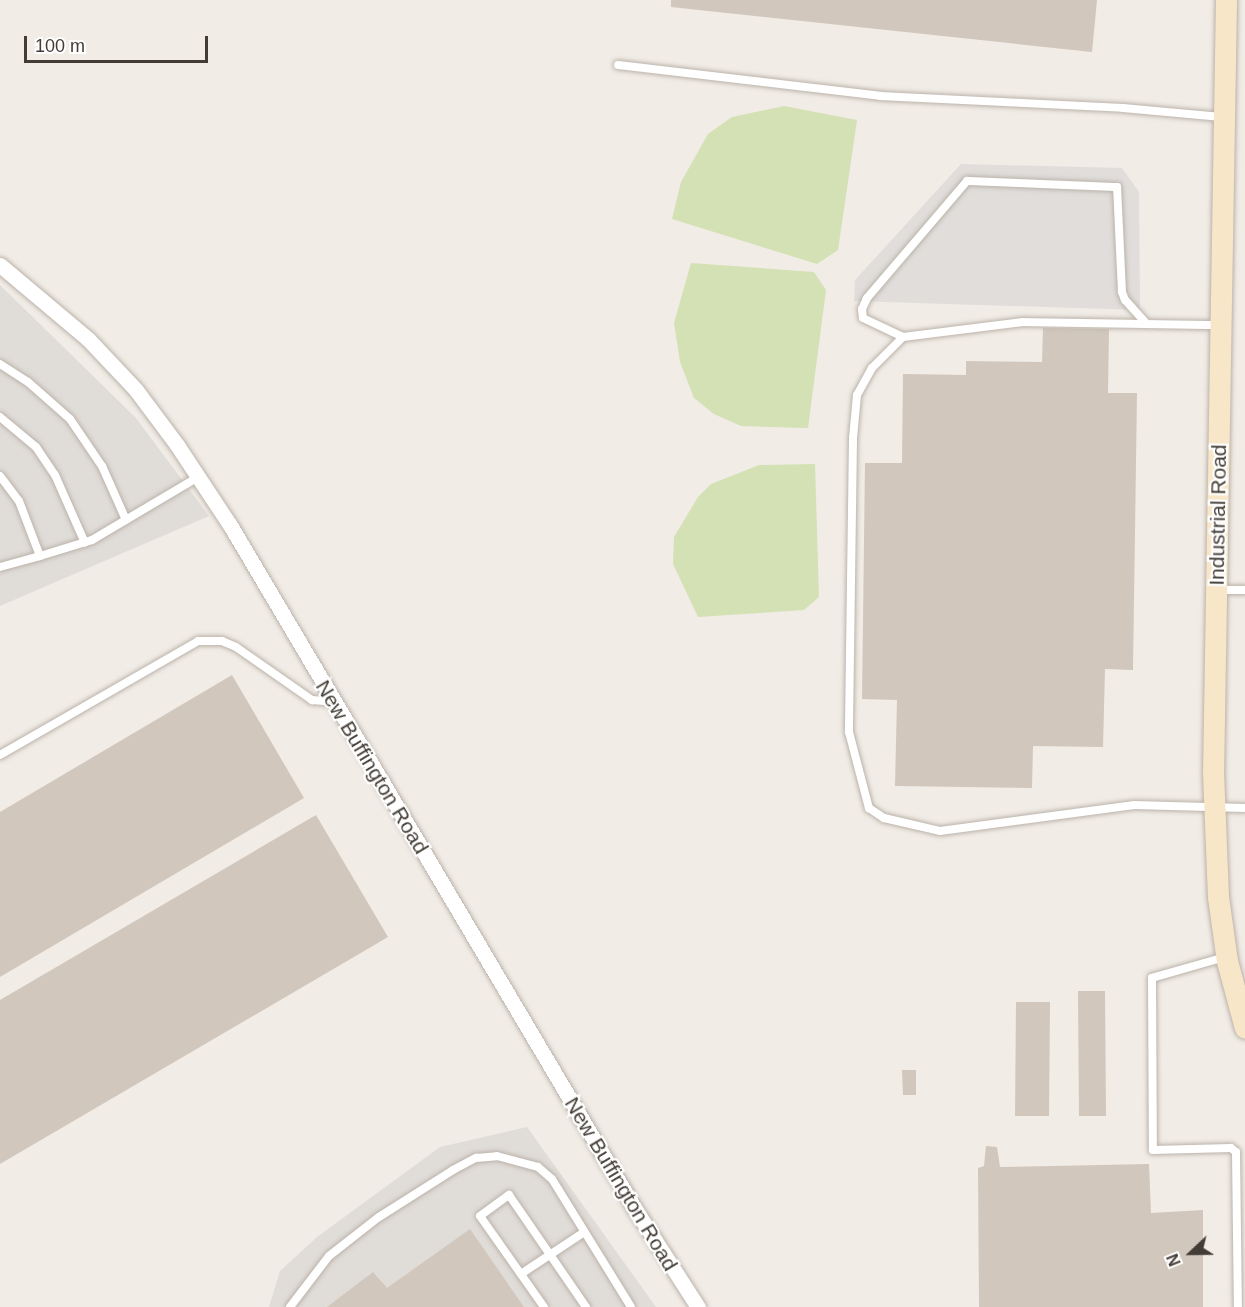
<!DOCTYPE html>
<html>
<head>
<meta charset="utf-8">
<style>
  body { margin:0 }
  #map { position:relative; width:1245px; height:1307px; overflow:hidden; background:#f1ece6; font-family:Arial,sans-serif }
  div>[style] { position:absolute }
  .industrial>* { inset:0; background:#e0dcd8 }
  .green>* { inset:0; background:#d3e1b4 }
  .parking>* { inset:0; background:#e0dddb }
  .building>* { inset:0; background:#d1c7bd }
  .roads { filter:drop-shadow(0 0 2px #bbb3aa) drop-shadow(0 0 2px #bbb3aa) }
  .service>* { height:8px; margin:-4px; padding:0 4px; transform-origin:4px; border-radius:4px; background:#fff }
  .minor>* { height:15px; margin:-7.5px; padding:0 7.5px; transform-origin:7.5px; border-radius:7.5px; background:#fff }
  .secondary>* { height:21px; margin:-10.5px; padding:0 10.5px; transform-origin:10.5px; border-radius:10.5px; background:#f8e6c9 }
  span { translate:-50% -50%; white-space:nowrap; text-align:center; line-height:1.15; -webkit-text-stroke:4.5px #fff; paint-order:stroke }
  .street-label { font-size:21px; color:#433c36 }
  .north { position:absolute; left:1161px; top:1223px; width:60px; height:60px; -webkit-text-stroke:4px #fff; paint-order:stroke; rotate:248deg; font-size:16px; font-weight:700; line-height:24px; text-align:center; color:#433c36 }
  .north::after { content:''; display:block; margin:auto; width:21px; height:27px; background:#433c36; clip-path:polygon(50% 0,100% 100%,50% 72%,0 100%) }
  .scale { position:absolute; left:24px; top:36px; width:184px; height:27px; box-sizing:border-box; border:3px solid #433c36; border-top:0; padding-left:8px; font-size:18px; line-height:21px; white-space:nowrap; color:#433c36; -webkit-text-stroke:4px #fff; paint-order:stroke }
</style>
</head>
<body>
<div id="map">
  <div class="industrial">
    <i style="clip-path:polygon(0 285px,136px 418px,209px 516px,0 606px)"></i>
    <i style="clip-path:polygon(527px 1127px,656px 1307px,269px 1307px,280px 1271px,317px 1237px,440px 1147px)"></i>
  </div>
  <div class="green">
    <i style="clip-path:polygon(784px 106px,857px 120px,838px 250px,817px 264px,672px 219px,681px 182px,708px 134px,732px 117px)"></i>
    <i style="clip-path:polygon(691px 263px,814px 272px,826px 290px,808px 428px,741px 426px,714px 414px,694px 398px,680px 362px,674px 323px)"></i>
    <i style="clip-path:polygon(815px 464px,819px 597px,804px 610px,698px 617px,673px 564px,674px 537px,698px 497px,711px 484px,759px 465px)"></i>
  </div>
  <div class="parking">
    <i style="clip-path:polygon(961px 164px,1122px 168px,1139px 192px,1140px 310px,854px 301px,855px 280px)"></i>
  </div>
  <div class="building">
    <i style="clip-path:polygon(671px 0,1097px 0,1092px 52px,671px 7px)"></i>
    <i style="clip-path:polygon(1043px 328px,1109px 329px,1108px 393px,1137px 393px,1133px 670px,1105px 669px,1103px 747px,1033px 746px,1032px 788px,895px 786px,897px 700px,862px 699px,865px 463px,902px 463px,903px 374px,966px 375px,966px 361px,1042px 362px)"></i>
    <i style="clip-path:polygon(232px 675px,304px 798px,0 977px,0 812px)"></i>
    <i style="clip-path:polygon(316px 815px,388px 937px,0 1164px,0 1000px)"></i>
    <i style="clip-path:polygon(1078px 991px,1105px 991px,1106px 1116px,1079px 1116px)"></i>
    <i style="clip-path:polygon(1016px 1002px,1050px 1002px,1049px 1116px,1015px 1116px)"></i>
    <i style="clip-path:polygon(902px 1070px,916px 1070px,916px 1095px,903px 1095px)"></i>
    <i style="clip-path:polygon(986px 1146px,997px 1147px,1000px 1167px,1149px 1164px,1151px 1213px,1203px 1210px,1203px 1307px,979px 1307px,978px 1168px,984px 1166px)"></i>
    <i style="clip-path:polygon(470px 1229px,524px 1307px,327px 1307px,373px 1272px,387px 1288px)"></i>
  </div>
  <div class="roads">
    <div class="service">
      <i style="left:618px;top:65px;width:264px;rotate:6.7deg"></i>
      <i style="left:880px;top:96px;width:243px;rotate:2.8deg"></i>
      <i style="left:1123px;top:108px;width:99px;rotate:5.2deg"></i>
      <i style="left:1145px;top:322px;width:30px;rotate:-132deg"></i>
      <i style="left:1125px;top:300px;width:9px;rotate:-111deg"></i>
      <i style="left:1122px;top:292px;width:105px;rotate:-92.7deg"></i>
      <i style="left:1117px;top:187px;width:150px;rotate:-177.7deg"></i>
      <i style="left:967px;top:181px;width:154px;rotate:130.5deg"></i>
      <i style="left:867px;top:298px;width:12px;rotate:114deg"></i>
      <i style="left:862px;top:309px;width:9px;rotate:84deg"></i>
      <i style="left:863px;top:318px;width:44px;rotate:25.4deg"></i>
      <i style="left:903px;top:337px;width:121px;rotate:-7.1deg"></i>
      <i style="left:1023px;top:322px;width:196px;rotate:0.9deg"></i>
      <i style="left:903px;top:337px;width:44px;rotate:135deg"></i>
      <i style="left:872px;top:368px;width:31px;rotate:119deg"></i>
      <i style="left:857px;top:395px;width:43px;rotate:95.3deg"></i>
      <i style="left:853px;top:438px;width:294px;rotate:90.8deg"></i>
      <i style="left:849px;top:732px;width:79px;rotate:75.3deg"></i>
      <i style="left:869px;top:808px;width:18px;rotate:34deg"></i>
      <i style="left:884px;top:818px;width:57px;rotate:13.1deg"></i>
      <i style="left:940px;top:831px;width:196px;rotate:-7.6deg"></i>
      <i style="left:1134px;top:805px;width:111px;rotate:1.5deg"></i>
      <i style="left:0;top:364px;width:33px;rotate:33deg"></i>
      <i style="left:28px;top:382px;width:56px;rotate:41.4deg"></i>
      <i style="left:70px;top:419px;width:57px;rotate:55.8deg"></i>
      <i style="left:102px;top:466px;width:59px;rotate:66deg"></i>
      <i style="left:0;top:417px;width:47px;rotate:39.8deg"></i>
      <i style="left:36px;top:447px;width:34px;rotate:56deg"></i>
      <i style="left:55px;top:475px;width:74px;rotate:66.2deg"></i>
      <i style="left:0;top:476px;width:31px;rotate:53deg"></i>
      <i style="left:19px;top:501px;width:59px;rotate:69.1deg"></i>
      <i style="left:40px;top:556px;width:54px;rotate:-17.1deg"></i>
      <i style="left:92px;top:540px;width:123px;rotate:-30.7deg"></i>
      <i style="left:0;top:567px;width:41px;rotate:-15.4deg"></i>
      <i style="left:1217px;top:590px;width:28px"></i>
      <i style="left:0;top:755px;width:228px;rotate:-29.9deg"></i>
      <i style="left:198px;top:641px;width:24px"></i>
      <i style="left:222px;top:641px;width:15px;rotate:23deg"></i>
      <i style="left:236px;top:647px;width:93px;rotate:34.9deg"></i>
      <i style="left:312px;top:700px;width:21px;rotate:5deg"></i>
      <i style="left:1225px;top:957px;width:76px;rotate:164deg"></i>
      <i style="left:1152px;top:978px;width:172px;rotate:89.7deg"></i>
      <i style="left:1153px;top:1150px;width:78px;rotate:-1.5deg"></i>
      <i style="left:1231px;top:1148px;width:6px;rotate:39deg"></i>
      <i style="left:1236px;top:1152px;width:155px;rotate:89.3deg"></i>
      <i style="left:521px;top:1274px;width:74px;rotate:-33.5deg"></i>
      <i style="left:290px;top:1307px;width:64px;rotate:-52.6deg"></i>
      <i style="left:329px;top:1256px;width:63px;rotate:-38deg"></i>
      <i style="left:379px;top:1217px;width:88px;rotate:-32.4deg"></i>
      <i style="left:453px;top:1170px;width:26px;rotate:-28deg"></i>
      <i style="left:476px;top:1158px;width:21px;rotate:-5deg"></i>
      <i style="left:497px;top:1156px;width:42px;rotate:15deg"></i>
      <i style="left:538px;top:1167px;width:18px;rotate:41deg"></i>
      <i style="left:552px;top:1179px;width:150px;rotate:58.3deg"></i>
      <i style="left:544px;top:1307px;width:111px;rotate:-125.1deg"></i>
      <i style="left:480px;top:1216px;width:36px;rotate:-36deg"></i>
      <i style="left:509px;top:1195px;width:136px;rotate:55.5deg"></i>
    </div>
    <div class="minor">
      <i style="left:0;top:265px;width:115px;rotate:40.1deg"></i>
      <i style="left:88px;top:339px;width:70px;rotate:46.7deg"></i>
      <i style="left:136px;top:390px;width:69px;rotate:53.3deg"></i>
      <i style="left:177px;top:445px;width:96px;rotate:56.5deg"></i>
      <i style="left:230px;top:525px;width:795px;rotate:59.37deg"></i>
      <i style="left:635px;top:1209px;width:117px;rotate:57.3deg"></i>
    </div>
    <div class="secondary">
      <i style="left:1226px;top:0;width:772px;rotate:90.96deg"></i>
      <i style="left:1213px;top:772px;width:125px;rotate:87.7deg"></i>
      <i style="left:1218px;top:897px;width:65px;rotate:82deg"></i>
      <i style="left:1227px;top:961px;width:69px;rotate:75deg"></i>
    </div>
  </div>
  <div class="street-label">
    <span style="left:1218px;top:515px;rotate:-89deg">Industrial Road</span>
    <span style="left:372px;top:767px;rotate:59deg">New Buffington Road</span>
    <span style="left:621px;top:1184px;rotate:59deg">New Buffington Road</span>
  </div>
  <div class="north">N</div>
  <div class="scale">100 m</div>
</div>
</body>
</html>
